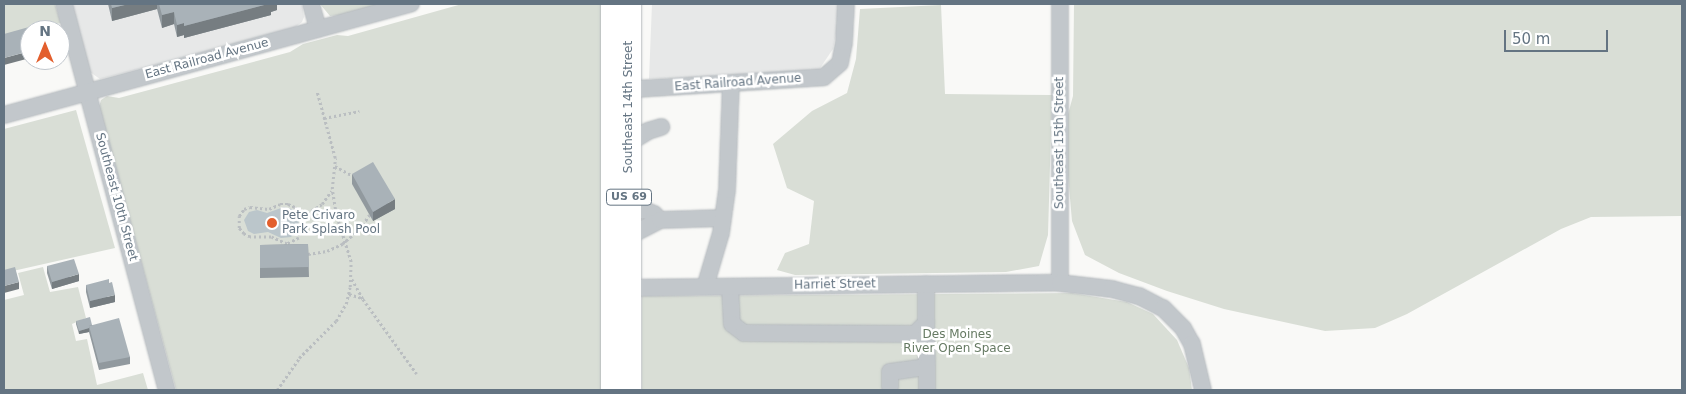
<!DOCTYPE html>
<html>
<head>
<meta charset="utf-8">
<style>
  body { margin:0 }
  #map { position:relative; width:1686px; height:394px; overflow:hidden; background:#f9f9f7; font-family:"DejaVu Sans",sans-serif }
  div>[style] { position:absolute }
  .built>* { inset:0; background:#e7e8e8 }
  .green>* { inset:0; background:#d9ded6 }
  .water>* { inset:0; background:#bbc6cb }
  .path>* { height:2.5px; margin-top:-1.25px; transform-origin:0; background:repeating-linear-gradient(90deg,#babec1 0 2.5px,transparent 0 5px) }
  .roads { filter:drop-shadow(0 0 1px #b4b9bd) drop-shadow(0 0 1px #b4b9bd) }
  .minor>* { height:16px; margin:-8px; padding:0 8px; transform-origin:8px; border-radius:8px; background:#c2c7cb }
  .major>* { height:21px; margin:-10.5px; padding:0 10.5px; transform-origin:10.5px; border-radius:10.5px; background:#fff }
  .wall>* { inset:0; background:#91999e }
  .shaded-wall>* { inset:0; background:#767d81 }
  .building>* { inset:0; background:#a9b2b8 }
  .dots>* { width:14px; height:14px; translate:-50% -50%; box-sizing:border-box; border:2px solid #fff; border-radius:50% }
  span { translate:-50% -50%; white-space:nowrap; text-align:center; line-height:1.15; -webkit-text-stroke:5px #fff; paint-order:stroke }
  .shield-label span { padding:1px 4px; background:#fff; border:1px solid; border-radius:4px; -webkit-text-stroke-width:0 }
  .shield-label { font-size:11px; color:#647482; font-weight:700 }
  .street-label { font-size:12px; color:#647482 }
  .poi-label { font-size:12px; color:#647482 }
  .left { translate:0 -50%; text-align:left }
  .park-label { font-size:12px; color:#667a63 }
  .frame { position:absolute; inset:0; border:5px solid #647482; pointer-events:none }
  .north { position:absolute; left:20px; top:20px; width:50px; height:50px; box-sizing:border-box; background:#fff; border:1px solid #c1c7cd; border-radius:50%; rotate:0deg; font-size:14px; font-weight:700; line-height:20px; text-align:center; color:#647482 }
  .north::after { content:''; display:block; margin:auto; width:18px; height:22px; background:#e35f2d; clip-path:polygon(50% 0,100% 100%,50% 72%,0 100%) }
  .scale { position:absolute; left:1504px; top:30px; width:104px; height:22px; box-sizing:border-box; border:2px solid #647482; border-top:0; padding-left:6px; font-size:15px; line-height:18px; white-space:nowrap; color:#647482; -webkit-text-stroke:4px #fff; paint-order:stroke }
</style>
</head>
<body>
<div id="map">
  <div class="built">
    <i style="clip-path:polygon(72px 4px,302px 4px,304px 17px,302px 22px,294px 28px,100px 79px,90px 72px)"></i>
    <i style="clip-path:polygon(652px 4px,838px 4px,838px 23px,833px 49px,818px 71px,649px 79px)"></i>
  </div>
  <div class="green">
    <i style="clip-path:polygon(4px 4px,55px 4px,61px 23px,30px 30px,4px 40px)"></i>
    <i style="clip-path:polygon(320px 4px,381px 4px,342px 15px,330px 16px)"></i>
    <i style="clip-path:polygon(462px 4px,603px 4px,601px 390px,176px 390px,99px 107px,101px 100px,107px 96px,119px 98px,290px 52px,303px 44px,337px 35px,348px 36px)"></i>
    <i style="clip-path:polygon(1074px 4px,1682px 4px,1682px 216px,1591px 217px,1561px 229px,1407px 314px,1375px 328px,1325px 331px,1224px 309px,1167px 291px,1119px 273px,1085px 255px,1072px 221px,1064px 129px,1073px 96px)"></i>
    <i style="clip-path:polygon(941px 5px,945px 94px,1052px 95px,1048px 235px,1039px 266px,1006px 272px,795px 275px,777px 270px,785px 253px,809px 244px,814px 201px,787px 188px,773px 144px,812px 111px,847px 93px,856px 59px,860px 9px)"></i>
    <i style="clip-path:polygon(76px 110px,115px 248px,4px 273px,4px 129px)"></i>
    <i style="clip-path:polygon(43px 267px,50px 292px,78px 287px,86px 318px,72px 324px,76px 341px,87px 339px,97px 385px,143px 373px,148px 390px,4px 390px,4px 300px,24px 295px,18px 273px)"></i>
    <i style="clip-path:polygon(1072px 293px,1127px 302px,1153px 314px,1177px 340px,1189px 368px,1192px 390px,642px 390px,642px 296px)"></i>
  </div>
  <div class="water">
    <i style="clip-path:polygon(284px 207px,295px 210px,299px 218px,298px 229px,291px 237px,281px 238px,268px 232px,254px 234px,248px 231px,244px 220px,249px 212px,257px 210px,267px 213px)"></i>
  </div>
  <div class="path">
    <i style="left:324px;top:118px;width:36px;rotate:-11deg"></i>
    <i style="left:335px;top:166px;width:21px;rotate:29deg"></i>
    <i style="left:303px;top:216px;width:8px;rotate:83deg"></i>
    <i style="left:304px;top:224px;width:15px;rotate:110deg"></i>
    <i style="left:299px;top:238px;width:13px;rotate:153deg"></i>
    <i style="left:287px;top:244px;width:17px;rotate:-156deg"></i>
    <i style="left:271px;top:237px;width:21px;rotate:180deg"></i>
    <i style="left:250px;top:237px;width:7px;rotate:-153deg"></i>
    <i style="left:244px;top:234px;width:8px;rotate:-130deg"></i>
    <i style="left:239px;top:228px;width:12px;rotate:-90deg"></i>
    <i style="left:239px;top:216px;width:9px;rotate:-54deg"></i>
    <i style="left:244px;top:209px;width:6px;rotate:-18deg"></i>
    <i style="left:250px;top:207px;width:19px;rotate:6deg"></i>
    <i style="left:269px;top:209px;width:12px;rotate:-24deg"></i>
    <i style="left:280px;top:204px;width:8px"></i>
    <i style="left:288px;top:204px;width:8px;rotate:23deg"></i>
    <i style="left:295px;top:207px;width:12px;rotate:48deg"></i>
    <i style="left:303px;top:216px;width:22px;rotate:-32deg"></i>
    <i style="left:322px;top:204px;width:16px;rotate:-55deg"></i>
    <i style="left:308px;top:254px;width:19px;rotate:-9deg"></i>
    <i style="left:327px;top:251px;width:17px;rotate:-25deg"></i>
    <i style="left:342px;top:244px;width:23px;rotate:-40deg"></i>
    <i style="left:360px;top:229px;width:17px;rotate:-57deg"></i>
    <i style="left:352px;top:279px;width:23px;rotate:61deg"></i>
    <i style="left:363px;top:299px;width:92px;rotate:54.2deg"></i>
    <i style="left:349px;top:294px;width:14px;rotate:17deg"></i>
    <i style="left:277px;top:390px;width:39px;rotate:-55deg"></i>
    <i style="left:299px;top:358px;width:52px;rotate:-45deg"></i>
    <i style="left:336px;top:321px;width:20px;rotate:-60deg"></i>
    <i style="left:346px;top:304px;width:17px;rotate:-77deg"></i>
    <i style="left:350px;top:287px;width:25px;rotate:-88deg"></i>
    <i style="left:351px;top:262px;width:50px;rotate:-107.4deg"></i>
    <i style="left:336px;top:214px;width:25px;rotate:-99deg"></i>
    <i style="left:332px;top:189px;width:31px;rotate:-84deg"></i>
    <i style="left:335px;top:158px;width:68px;rotate:-105.3deg"></i>
  </div>
  <div class="roads">
    <div class="minor">
      <i style="left:64px;top:4px;width:400px;rotate:75.1deg"></i>
      <i style="left:311px;top:4px;width:26px;rotate:74deg"></i>
      <i style="left:620px;top:90px;width:204px;rotate:-3.6deg"></i>
      <i style="left:824px;top:77px;width:21px;rotate:-41deg"></i>
      <i style="left:840px;top:63px;width:21px;rotate:-79deg"></i>
      <i style="left:844px;top:42px;width:38px;rotate:-87deg"></i>
      <i style="left:4px;top:115px;width:422px;rotate:-15.3deg"></i>
      <i style="left:629px;top:143px;width:22px;rotate:-32deg"></i>
      <i style="left:648px;top:131px;width:14px;rotate:-17deg"></i>
      <i style="left:629px;top:210px;width:16px"></i>
      <i style="left:645px;top:210px;width:10px;rotate:24deg"></i>
      <i style="left:654px;top:214px;width:8px;rotate:45deg"></i>
      <i style="left:629px;top:236px;width:35px;rotate:-27deg"></i>
      <i style="left:660px;top:220px;width:63px;rotate:-1.8deg"></i>
      <i style="left:1060px;top:283px;width:279px;rotate:-90deg"></i>
      <i style="left:705px;top:287px;width:56px;rotate:-73.5deg"></i>
      <i style="left:721px;top:233px;width:43px;rotate:-82.1deg"></i>
      <i style="left:727px;top:190px;width:107px;rotate:-87.9deg"></i>
      <i style="left:730px;top:287px;width:37px;rotate:87deg"></i>
      <i style="left:732px;top:324px;width:15px;rotate:37deg"></i>
      <i style="left:744px;top:333px;width:171px;rotate:0.3deg"></i>
      <i style="left:915px;top:334px;width:16px;rotate:-45deg"></i>
      <i style="left:926px;top:323px;width:39px;rotate:-90deg"></i>
      <i style="left:620px;top:288px;width:440px;rotate:-0.7deg"></i>
      <i style="left:1060px;top:283px;width:52px;rotate:6.6deg"></i>
      <i style="left:1112px;top:289px;width:28px;rotate:15deg"></i>
      <i style="left:1139px;top:296px;width:27px;rotate:27deg"></i>
      <i style="left:1163px;top:308px;width:28px;rotate:45deg"></i>
      <i style="left:1183px;top:328px;width:18px;rotate:61deg"></i>
      <i style="left:1192px;top:344px;width:47px;rotate:76.6deg"></i>
      <i style="left:926px;top:323px;width:44px;rotate:88.7deg"></i>
      <i style="left:890px;top:387px;width:15px;rotate:-90deg"></i>
      <i style="left:890px;top:372px;width:37px;rotate:-8deg"></i>
      <i style="left:927px;top:367px;width:23px;rotate:90deg"></i>
    </div>
    <div class="major">
      <i style="left:611px;top:390px;width:386px;rotate:-90deg"></i>
      <i style="left:630px;top:390px;width:386px;rotate:-90deg"></i>
    </div>
  </div>
  <div class="wall">
    <i style="clip-path:polygon(108px 4px,277px 4px,277px 10px,271px 12px,271px 15px,184px 38px,184px 35px,177px 37px,174px 24px,162px 28px,157px 9px,112px 21px)"></i>
    <i style="clip-path:polygon(352px 174px,395px 209px,373px 221px,352px 184px)"></i>
    <i style="clip-path:polygon(308px 244px,309px 277px,260px 278px,260px 245px)"></i>
    <i style="clip-path:polygon(47px 266px,79px 281px,52px 289px,47px 273px)"></i>
    <i style="clip-path:polygon(86px 285px,115px 302px,90px 308px,86px 292px)"></i>
    <i style="clip-path:polygon(76px 321px,92px 325px,130px 357px,130px 364px,99px 370px,89px 332px,79px 334px,76px 324px)"></i>
  </div>
  <div class="shaded-wall">
    <i style="clip-path:polygon(129px 4px,157px 4px,157px 9px,112px 21px,112px 8px)"></i>
    <i style="clip-path:polygon(268px 4px,277px 4px,277px 10px,271px 12px,271px 15px,184px 38px,184px 26px)"></i>
    <i style="clip-path:polygon(174px 12px,174px 24px,162px 28px,162px 15px)"></i>
    <i style="clip-path:polygon(184px 23px,184px 35px,177px 37px,177px 25px)"></i>
    <i style="clip-path:polygon(30px 51px,30px 58px,4px 65px,4px 58px)"></i>
    <i style="clip-path:polygon(395px 199px,395px 209px,373px 221px,373px 212px)"></i>
    <i style="clip-path:polygon(79px 274px,79px 281px,52px 289px,52px 282px)"></i>
    <i style="clip-path:polygon(19px 282px,19px 289px,4px 293px,4px 286px)"></i>
    <i style="clip-path:polygon(115px 295px,115px 302px,90px 308px,90px 301px)"></i>
    <i style="clip-path:polygon(89px 328px,89px 332px,79px 334px,79px 331px)"></i>
  </div>
  <div class="building">
    <i style="clip-path:polygon(111px 4px,129px 4px,112px 8px)"></i>
    <i style="clip-path:polygon(159px 4px,268px 4px,184px 26px,184px 23px,177px 25px,174px 12px,162px 15px)"></i>
    <i style="clip-path:polygon(29px 27px,30px 30px,30px 51px,4px 58px,4px 34px)"></i>
    <i style="clip-path:polygon(373px 162px,395px 199px,373px 212px,352px 174px)"></i>
    <i style="clip-path:polygon(308px 244px,309px 267px,260px 268px,260px 245px)"></i>
    <i style="clip-path:polygon(74px 259px,79px 274px,52px 282px,47px 266px)"></i>
    <i style="clip-path:polygon(15px 267px,19px 282px,4px 286px,4px 270px)"></i>
    <i style="clip-path:polygon(109px 279px,109px 283px,112px 282px,115px 295px,90px 301px,86px 285px)"></i>
    <i style="clip-path:polygon(90px 317px,92px 325px,89px 326px,89px 328px,79px 331px,76px 321px)"></i>
    <i style="clip-path:polygon(119px 318px,130px 357px,99px 363px,89px 326px)"></i>
  </div>
  <div class="dots">
    <i style="left:272px;top:223px;background:#e35f2d"></i>
  </div>
  <div class="shield-label">
    <span style="left:629px;top:197px">US 69</span>
  </div>
  <div class="street-label">
    <span style="left:207px;top:59px;rotate:-15deg">East Railroad Avenue</span>
    <span style="left:738px;top:83px;rotate:-4deg">East Railroad Avenue</span>
    <span style="left:629px;top:107px;rotate:-90deg">Southeast 14th Street</span>
    <span style="left:1060px;top:143px;rotate:-90deg">Southeast 15th Street</span>
    <span style="left:116px;top:197px;rotate:75deg">Southeast 10th Street</span>
    <span style="left:835px;top:285px;rotate:-1deg">Harriet Street</span>
  </div>
  <div class="poi-label">
    <span class="left" style="left:282px;top:223px">Pete Crivaro<br>Park Splash Pool</span>
  </div>
  <div class="park-label">
    <span style="left:957px;top:342px">Des Moines<br>River Open Space</span>
  </div>
  <div class="frame"></div>
  <div class="north">N</div>
  <div class="scale">50 m</div>
</div>
</body>
</html>
